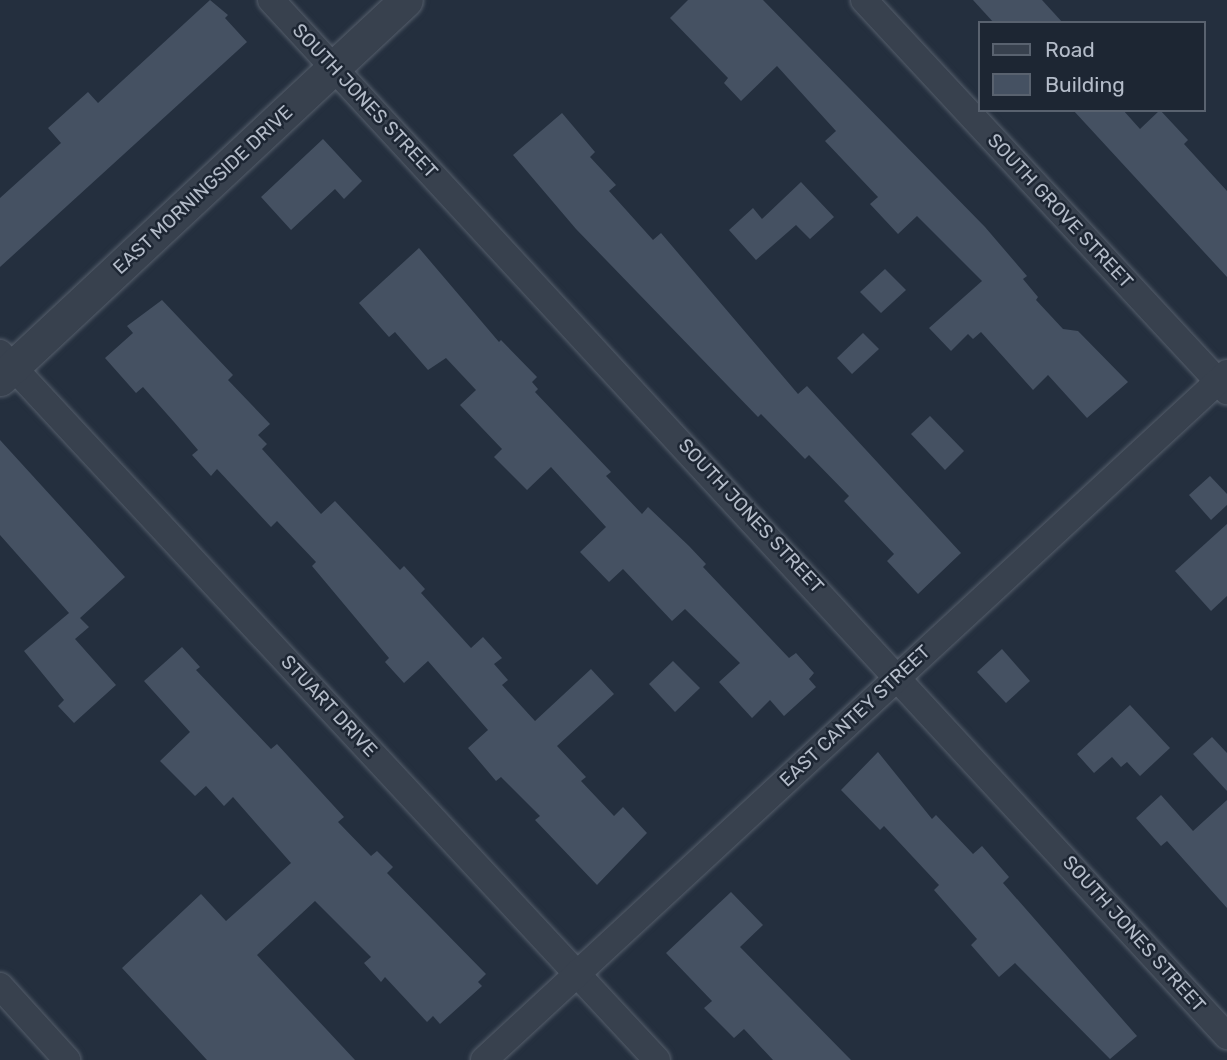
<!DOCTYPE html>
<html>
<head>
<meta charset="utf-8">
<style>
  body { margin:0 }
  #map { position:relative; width:1227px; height:1060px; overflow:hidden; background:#242f3e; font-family:Rubik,sans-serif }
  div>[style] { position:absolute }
  .building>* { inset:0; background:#455162 }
  .roads { filter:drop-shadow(0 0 2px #565f6c) drop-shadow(0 0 2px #565f6c) }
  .minor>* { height:26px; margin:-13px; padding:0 13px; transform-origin:13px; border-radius:13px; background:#38414e }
  .tertiary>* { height:33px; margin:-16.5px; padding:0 16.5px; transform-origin:16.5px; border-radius:16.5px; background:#38414e }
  span { translate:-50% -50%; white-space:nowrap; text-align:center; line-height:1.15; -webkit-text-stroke:5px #1d2633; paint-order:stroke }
  .street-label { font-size:19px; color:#b4bcc9 }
  .legend { position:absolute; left:978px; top:21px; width:228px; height:91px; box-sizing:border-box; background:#1d2633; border:2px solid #59626f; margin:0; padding:9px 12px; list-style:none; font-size:21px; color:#b4bcc9 }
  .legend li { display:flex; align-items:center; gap:14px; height:35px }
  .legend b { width:35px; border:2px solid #59626f }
</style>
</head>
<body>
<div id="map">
  <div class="building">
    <i style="clip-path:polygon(210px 0,228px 15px,225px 18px,247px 42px,0 267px,0 198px,61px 143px,48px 128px,88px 92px,98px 103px)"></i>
    <i style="clip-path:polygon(688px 0,763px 0,985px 227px,1027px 276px,1023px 279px,1038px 297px,1036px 300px,1063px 329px,1078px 331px,1128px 382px,1087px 418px,1048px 375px,1033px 390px,981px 332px,973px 339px,968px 334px,951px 351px,929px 328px,982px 281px,917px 216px,898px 234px,870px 204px,878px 197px,825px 141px,836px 131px,777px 66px,741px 101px,724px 83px,728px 78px,670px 18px)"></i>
    <i style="clip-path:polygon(973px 0,1042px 0,1063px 23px,994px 23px)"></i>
    <i style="clip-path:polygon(1073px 110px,1123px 110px,1140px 129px,1160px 110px,1188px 140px,1184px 144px,1227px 191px,1227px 277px)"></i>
    <i style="clip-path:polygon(562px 113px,595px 152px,590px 157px,616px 185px,609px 191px,653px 240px,661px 233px,798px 394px,807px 386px,961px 553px,918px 594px,887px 561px,894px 554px,844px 501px,849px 496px,809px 455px,805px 459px,761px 414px,758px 417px,576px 229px,513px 155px)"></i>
    <i style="clip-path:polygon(323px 139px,362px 181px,344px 199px,335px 189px,291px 230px,261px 197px)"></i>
    <i style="clip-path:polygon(801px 182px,834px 217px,810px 239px,796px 225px,756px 260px,729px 230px,753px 208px,762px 219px)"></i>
    <i style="clip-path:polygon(419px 248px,499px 342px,501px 340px,537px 377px,532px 382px,538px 389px,535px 392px,611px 472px,606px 476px,642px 514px,648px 507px,689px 546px,706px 564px,703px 567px,789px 658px,796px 653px,814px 673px,809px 679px,816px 687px,784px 716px,770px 700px,752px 718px,719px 682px,740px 663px,685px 609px,672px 621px,623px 569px,609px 582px,580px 552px,606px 527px,551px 467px,527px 490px,494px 457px,502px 449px,460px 405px,476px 390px,446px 358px,428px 370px,395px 332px,389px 337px,359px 303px)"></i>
    <i style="clip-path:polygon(885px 269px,906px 290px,881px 313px,860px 292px)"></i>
    <i style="clip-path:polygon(162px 300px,233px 375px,228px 380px,270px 424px,258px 435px,267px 444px,262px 449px,321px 514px,335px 501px,400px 570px,404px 566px,425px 589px,421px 593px,471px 648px,483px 637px,502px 658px,494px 664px,508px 680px,502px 685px,535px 721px,591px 669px,614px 694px,557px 746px,586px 777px,581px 781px,614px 816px,623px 807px,647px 833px,597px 885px,535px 820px,540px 816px,501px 777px,496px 781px,468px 748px,488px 730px,428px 661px,404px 683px,385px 662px,389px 658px,312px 566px,316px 562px,277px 521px,271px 527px,217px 469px,211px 476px,192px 455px,198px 450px,174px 422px,143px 387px,136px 393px,105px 358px,133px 333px,127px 326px)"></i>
    <i style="clip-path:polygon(863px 333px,879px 349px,852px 374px,837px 358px)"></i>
    <i style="clip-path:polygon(930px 416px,964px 451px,945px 470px,911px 434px)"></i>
    <i style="clip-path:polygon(0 440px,125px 577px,80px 618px,89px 627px,75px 639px,116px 685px,74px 723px,58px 706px,64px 700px,24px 651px,69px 613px,0 535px)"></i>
    <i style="clip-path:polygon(1210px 476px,1227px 494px,1227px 505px,1211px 520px,1189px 495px)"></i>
    <i style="clip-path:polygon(1227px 524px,1227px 596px,1211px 611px,1175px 571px)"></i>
    <i style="clip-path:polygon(182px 647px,200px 667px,196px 670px,271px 749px,277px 744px,344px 817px,338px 822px,371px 856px,377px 851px,393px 867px,387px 873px,486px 974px,478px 982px,482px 986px,440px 1024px,433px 1016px,427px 1022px,385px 977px,381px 982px,364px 963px,371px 957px,315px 901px,257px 955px,355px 1060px,207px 1060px,122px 968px,201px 894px,226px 921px,291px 863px,233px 797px,224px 806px,206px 786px,195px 796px,160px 761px,190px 732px,144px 681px)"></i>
    <i style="clip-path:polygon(1002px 649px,1030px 681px,1006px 703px,977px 672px)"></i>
    <i style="clip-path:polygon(673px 661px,700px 688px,675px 712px,649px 684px)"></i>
    <i style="clip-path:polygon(1130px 705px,1170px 748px,1140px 776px,1127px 762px,1121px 767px,1112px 757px,1094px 773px,1077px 754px)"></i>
    <i style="clip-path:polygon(1212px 737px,1227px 753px,1227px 791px,1193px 754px)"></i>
    <i style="clip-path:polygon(878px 752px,932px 819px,936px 815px,973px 854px,982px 846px,1009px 877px,1003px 883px,1137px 1036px,1110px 1059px,1015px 963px,999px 977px,971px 945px,977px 939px,934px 890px,939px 885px,884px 826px,880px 830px,841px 790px)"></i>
    <i style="clip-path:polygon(1161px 795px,1193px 831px,1227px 800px,1227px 908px,1167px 841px,1161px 846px,1136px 818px)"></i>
    <i style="clip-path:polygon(731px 892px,763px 925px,740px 947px,851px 1060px,773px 1060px,744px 1029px,734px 1038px,704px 1008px,712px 1001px,666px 953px)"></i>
  </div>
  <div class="roads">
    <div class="minor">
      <i style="left:271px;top:0;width:1410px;rotate:47.3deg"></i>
      <i style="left:864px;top:0;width:534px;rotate:47.13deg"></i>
      <i style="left:0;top:353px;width:965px;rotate:47.1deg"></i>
      <i style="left:0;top:986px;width:100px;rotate:47.8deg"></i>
      <i style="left:484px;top:1060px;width:1012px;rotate:-42.76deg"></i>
    </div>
    <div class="tertiary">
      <i style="left:0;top:379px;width:555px;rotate:-43.03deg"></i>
    </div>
  </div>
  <div class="street-label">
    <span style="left:365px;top:101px;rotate:47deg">SOUTH JONES STREET</span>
    <span style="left:203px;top:190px;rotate:-43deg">EAST MORNINGSIDE DRIVE</span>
    <span style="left:1060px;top:211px;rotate:47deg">SOUTH GROVE STREET</span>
    <span style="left:751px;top:516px;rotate:47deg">SOUTH JONES STREET</span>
    <span style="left:329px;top:706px;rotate:47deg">STUART DRIVE</span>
    <span style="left:855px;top:716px;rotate:-43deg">EAST CANTEY STREET</span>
    <span style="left:1134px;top:934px;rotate:48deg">SOUTH JONES STREET</span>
  </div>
  <ul class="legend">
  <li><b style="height:9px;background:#38414e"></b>Road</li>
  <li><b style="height:19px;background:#455162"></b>Building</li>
  </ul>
</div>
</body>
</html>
